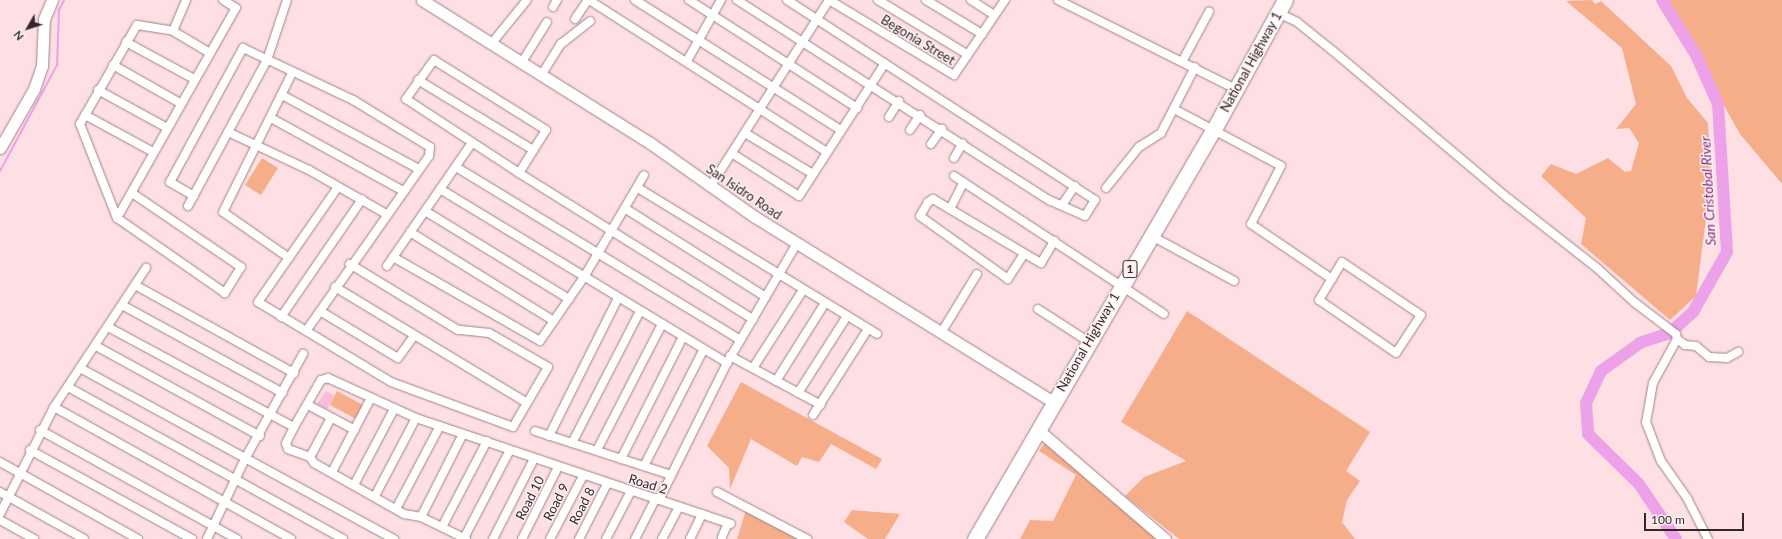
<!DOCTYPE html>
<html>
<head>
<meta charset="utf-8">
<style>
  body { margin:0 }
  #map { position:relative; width:1782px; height:539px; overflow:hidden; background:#fedfe3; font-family:Lato,sans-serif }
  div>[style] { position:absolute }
  .green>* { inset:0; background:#f6ae8a }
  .stream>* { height:2px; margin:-1px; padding:0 1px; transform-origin:1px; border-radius:1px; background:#eda1e9 }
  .river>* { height:12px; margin:-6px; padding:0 6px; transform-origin:6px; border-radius:6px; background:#eda1e9 }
  .building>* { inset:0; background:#f8bdda }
  .roads { filter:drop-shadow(0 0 1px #a08488) drop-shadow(0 0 1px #a08488) }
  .street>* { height:8px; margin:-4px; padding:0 4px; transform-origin:4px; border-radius:4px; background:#fff }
  .secondary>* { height:11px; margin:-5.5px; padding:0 5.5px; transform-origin:5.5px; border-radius:5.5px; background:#fff }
  .highway>* { height:15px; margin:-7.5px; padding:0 7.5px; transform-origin:7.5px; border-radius:7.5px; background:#fff }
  span { translate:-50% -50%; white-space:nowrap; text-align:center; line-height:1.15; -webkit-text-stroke:3px #fef1f3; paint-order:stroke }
  .shield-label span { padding:1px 3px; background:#fef1f3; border:1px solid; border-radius:3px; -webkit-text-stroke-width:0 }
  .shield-label { font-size:12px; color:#322628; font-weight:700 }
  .street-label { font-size:13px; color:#322628 }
  .water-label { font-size:14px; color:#7e287d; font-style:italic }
  .north { position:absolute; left:8px; top:8px; width:40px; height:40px; -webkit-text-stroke:3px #fef1f3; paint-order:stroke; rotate:231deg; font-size:11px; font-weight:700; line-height:16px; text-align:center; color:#322628 }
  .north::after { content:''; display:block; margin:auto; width:14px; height:18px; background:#322628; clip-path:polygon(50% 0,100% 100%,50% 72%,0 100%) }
  .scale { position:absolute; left:1644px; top:513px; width:100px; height:18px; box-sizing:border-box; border:2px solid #322628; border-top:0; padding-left:5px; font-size:12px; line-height:14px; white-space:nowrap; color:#322628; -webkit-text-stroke:3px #fef1f3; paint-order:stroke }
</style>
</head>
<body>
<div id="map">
  <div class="green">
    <i style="clip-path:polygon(1592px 0,1595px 4px,1601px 1px,1671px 66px,1687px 98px,1708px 123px,1711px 180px,1696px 296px,1670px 320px,1581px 244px,1586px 218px,1541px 176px,1551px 164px,1576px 174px,1608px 158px,1625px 172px,1631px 171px,1639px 143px,1629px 128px,1616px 129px,1636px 104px,1622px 48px,1566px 1px)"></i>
    <i style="clip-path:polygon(1664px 0,1782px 0,1782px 184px,1740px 134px)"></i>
    <i style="clip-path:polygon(262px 158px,278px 168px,261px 195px,245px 185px)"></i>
    <i style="clip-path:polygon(1187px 311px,1370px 432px,1346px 471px,1360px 481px,1347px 500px,1342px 522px,1355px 539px,1179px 539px,1125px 496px,1144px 477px,1186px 461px,1121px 422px)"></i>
    <i style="clip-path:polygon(741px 382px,882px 459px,876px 469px,831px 444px,819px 462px,802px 457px,797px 466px,751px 439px,730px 489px,729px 468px,707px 446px)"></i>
    <i style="clip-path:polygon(337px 391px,363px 405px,356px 419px,330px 405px)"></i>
    <i style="clip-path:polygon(1046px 441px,1160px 539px,1020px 539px,1030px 520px,1053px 521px,1076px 475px,1039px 451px)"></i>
    <i style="clip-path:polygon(747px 507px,810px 539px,737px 539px)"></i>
    <i style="clip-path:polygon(852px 510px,900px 514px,885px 539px,868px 539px,844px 522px)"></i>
  </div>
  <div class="stream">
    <i style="left:0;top:171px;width:120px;rotate:-61.7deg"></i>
    <i style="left:57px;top:65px;width:55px;rotate:-87.9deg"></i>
    <i style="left:59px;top:10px;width:11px;rotate:-63deg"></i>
  </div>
  <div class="river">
    <i style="left:1662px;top:0;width:65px;rotate:58.3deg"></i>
    <i style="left:1696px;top:55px;width:54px;rotate:65.8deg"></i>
    <i style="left:1718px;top:104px;width:148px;rotate:86.5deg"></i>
    <i style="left:1727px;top:252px;width:69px;rotate:119.5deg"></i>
    <i style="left:1693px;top:312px;width:31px;rotate:138deg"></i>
    <i style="left:1670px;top:333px;width:32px;rotate:162deg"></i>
    <i style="left:1640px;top:343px;width:48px;rotate:144.3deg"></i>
    <i style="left:1601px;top:371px;width:35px;rotate:115deg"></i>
    <i style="left:1586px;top:403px;width:31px;rotate:86deg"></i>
    <i style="left:1588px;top:434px;width:71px;rotate:44.4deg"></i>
    <i style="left:1639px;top:484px;width:66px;rotate:56.1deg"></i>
  </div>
  <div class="building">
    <i style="clip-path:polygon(326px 391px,335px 396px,327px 409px,317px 404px)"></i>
  </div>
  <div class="roads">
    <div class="street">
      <i style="left:589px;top:0;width:282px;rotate:32.6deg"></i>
      <i style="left:635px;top:0;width:244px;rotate:32.3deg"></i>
      <i style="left:689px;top:0;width:200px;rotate:32.7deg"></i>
      <i style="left:737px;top:0;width:371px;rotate:32.7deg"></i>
      <i style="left:1049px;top:200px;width:39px;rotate:24deg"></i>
      <i style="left:1085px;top:216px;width:19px;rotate:-58deg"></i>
      <i style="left:1095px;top:200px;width:367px;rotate:-147deg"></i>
      <i style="left:829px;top:0;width:146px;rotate:31deg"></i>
      <i style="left:954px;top:75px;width:91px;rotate:-55.8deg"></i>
      <i style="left:878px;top:0;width:105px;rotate:31.4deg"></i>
      <i style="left:926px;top:0;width:66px;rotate:31.3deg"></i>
      <i style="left:971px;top:0;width:27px;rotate:33deg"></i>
      <i style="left:1058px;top:0;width:199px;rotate:26.6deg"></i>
      <i style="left:553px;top:7px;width:8px;rotate:-60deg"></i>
      <i style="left:1278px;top:13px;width:21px;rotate:25deg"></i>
      <i style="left:1297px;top:22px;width:46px;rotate:38.9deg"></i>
      <i style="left:1333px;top:51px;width:230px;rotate:40.1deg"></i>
      <i style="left:1509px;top:199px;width:112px;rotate:38.1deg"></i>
      <i style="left:1597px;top:268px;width:50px;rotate:42.6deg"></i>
      <i style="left:1634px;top:302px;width:53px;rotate:37.3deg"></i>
      <i style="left:1676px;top:334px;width:5px;rotate:79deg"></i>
      <i style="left:1677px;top:339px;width:50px;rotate:118.6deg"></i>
      <i style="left:1653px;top:383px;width:40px;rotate:100deg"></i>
      <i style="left:1646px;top:422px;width:42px;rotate:69deg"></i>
      <i style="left:1661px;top:461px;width:45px;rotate:54.9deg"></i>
      <i style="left:1687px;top:498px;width:46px;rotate:62.9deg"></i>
      <i style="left:575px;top:19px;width:23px;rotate:-56deg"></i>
      <i style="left:173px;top:31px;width:43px;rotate:30.7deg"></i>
      <i style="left:126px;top:42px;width:77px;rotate:28.6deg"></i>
      <i style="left:492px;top:43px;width:55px;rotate:-50.9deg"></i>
      <i style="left:1183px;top:60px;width:55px;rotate:-61.6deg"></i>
      <i style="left:687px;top:61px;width:70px;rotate:-60.9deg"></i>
      <i style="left:522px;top:62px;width:47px;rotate:-58deg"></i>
      <i style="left:113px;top:65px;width:77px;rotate:29.6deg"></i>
      <i style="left:542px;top:74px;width:36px;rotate:-58deg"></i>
      <i style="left:561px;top:44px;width:37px;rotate:-38deg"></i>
      <i style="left:418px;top:80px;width:135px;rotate:31.3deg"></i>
      <i style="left:98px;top:90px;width:79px;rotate:28.8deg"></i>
      <i style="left:282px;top:95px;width:156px;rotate:28.4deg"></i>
      <i style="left:1174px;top:109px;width:121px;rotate:28deg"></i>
      <i style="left:1281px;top:166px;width:65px;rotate:117.3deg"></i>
      <i style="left:1251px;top:224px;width:98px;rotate:34.2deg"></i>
      <i style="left:85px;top:115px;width:77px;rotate:28.6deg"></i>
      <i style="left:889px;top:117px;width:19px;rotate:-58deg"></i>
      <i style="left:271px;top:118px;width:151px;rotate:28.9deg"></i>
      <i style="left:910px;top:130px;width:18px;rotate:-56deg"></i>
      <i style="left:228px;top:132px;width:89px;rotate:25.1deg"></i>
      <i style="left:309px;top:170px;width:89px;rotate:29.7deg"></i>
      <i style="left:745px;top:133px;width:79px;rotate:31.1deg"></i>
      <i style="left:931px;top:144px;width:19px;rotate:-54deg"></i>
      <i style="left:733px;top:154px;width:78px;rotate:32.5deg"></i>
      <i style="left:799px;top:196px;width:158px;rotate:-57.1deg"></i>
      <i style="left:954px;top:158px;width:17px;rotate:-59deg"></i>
      <i style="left:456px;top:167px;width:333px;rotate:31.3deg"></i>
      <i style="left:519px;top:173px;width:51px;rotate:-57.9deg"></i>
      <i style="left:546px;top:130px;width:132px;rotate:-148deg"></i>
      <i style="left:434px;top:60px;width:48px;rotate:125.7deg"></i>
      <i style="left:406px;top:99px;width:135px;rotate:33.2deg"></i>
      <i style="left:519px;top:173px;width:276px;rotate:32deg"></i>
      <i style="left:954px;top:176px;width:251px;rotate:33.3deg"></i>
      <i style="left:338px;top:187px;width:140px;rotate:124.8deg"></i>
      <i style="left:258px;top:302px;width:155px;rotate:31deg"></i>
      <i style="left:391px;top:382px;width:130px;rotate:20.2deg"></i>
      <i style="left:513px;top:427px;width:69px;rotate:-59.7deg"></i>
      <i style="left:548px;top:367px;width:68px;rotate:-150deg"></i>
      <i style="left:489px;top:333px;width:31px;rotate:-174deg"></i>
      <i style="left:458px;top:330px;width:127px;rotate:-148.6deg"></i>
      <i style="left:710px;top:187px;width:222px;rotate:-57.5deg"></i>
      <i style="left:638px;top:188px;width:280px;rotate:31.4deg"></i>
      <i style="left:1106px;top:188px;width:53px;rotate:-51.2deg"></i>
      <i style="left:1139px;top:147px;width:26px;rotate:-32deg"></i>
      <i style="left:1161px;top:133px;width:74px;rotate:-62.7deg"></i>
      <i style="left:440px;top:189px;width:336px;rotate:31.2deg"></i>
      <i style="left:132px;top:193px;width:132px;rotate:34.2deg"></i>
      <i style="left:241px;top:267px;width:31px;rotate:122deg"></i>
      <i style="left:225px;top:293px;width:131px;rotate:-145.2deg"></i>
      <i style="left:117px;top:218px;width:101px;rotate:-111.5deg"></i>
      <i style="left:80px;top:124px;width:114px;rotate:-60.1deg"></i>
      <i style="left:137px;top:25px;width:36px;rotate:9deg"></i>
      <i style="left:173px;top:31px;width:34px;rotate:-67deg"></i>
      <i style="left:194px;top:196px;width:28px;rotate:-150deg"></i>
      <i style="left:170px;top:182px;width:153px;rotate:-61.4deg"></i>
      <i style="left:243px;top:48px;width:122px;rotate:25.3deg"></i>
      <i style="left:353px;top:100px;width:90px;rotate:31.4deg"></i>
      <i style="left:430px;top:147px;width:9px;rotate:96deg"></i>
      <i style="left:429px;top:156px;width:214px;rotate:125.1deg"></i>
      <i style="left:1062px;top:205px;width:23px;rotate:-56deg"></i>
      <i style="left:188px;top:206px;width:166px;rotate:-61.6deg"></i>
      <i style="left:267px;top:60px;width:63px;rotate:-71.6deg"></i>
      <i style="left:626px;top:209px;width:165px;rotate:32.2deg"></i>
      <i style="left:950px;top:209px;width:30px;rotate:-63deg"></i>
      <i style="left:425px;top:211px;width:169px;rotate:31.4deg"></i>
      <i style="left:117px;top:218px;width:241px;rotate:-60.5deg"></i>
      <i style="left:236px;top:8px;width:15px;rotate:-148deg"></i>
      <i style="left:410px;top:232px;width:169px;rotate:31.7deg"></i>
      <i style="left:1150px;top:235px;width:96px;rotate:28.7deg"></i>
      <i style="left:1024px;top:254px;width:30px;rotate:123deg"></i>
      <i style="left:1008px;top:279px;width:108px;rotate:-144.4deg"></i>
      <i style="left:920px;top:216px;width:16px;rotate:-60deg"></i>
      <i style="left:928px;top:202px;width:6px;rotate:-31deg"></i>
      <i style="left:933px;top:199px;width:126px;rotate:30.7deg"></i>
      <i style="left:1041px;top:263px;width:26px;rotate:-59deg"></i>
      <i style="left:393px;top:257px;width:169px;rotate:29.7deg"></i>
      <i style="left:540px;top:341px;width:78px;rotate:-55.5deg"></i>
      <i style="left:584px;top:277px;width:118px;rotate:-59.5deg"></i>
      <i style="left:289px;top:258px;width:80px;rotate:-145.1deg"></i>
      <i style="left:223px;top:212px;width:155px;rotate:-63.6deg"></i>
      <i style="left:1342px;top:262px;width:95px;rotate:33.9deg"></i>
      <i style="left:1421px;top:315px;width:45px;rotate:123.3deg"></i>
      <i style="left:1396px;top:353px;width:93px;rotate:-145.5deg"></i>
      <i style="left:1319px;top:300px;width:44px;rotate:-58.8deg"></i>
      <i style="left:387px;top:266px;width:150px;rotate:-55.4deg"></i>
      <i style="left:135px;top:285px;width:182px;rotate:29deg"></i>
      <i style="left:335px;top:287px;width:224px;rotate:31.1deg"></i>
      <i style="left:122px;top:305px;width:183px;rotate:28.7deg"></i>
      <i style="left:1038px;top:309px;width:61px;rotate:32.9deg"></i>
      <i style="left:320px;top:311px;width:91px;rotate:31.1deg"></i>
      <i style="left:398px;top:358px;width:27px;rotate:-54deg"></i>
      <i style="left:281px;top:317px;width:143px;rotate:-55.5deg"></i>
      <i style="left:108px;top:327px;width:211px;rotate:28.3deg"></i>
      <i style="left:941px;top:333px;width:69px;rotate:-58.6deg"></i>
      <i style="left:1677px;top:339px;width:10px;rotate:37deg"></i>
      <i style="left:1685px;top:345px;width:11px;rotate:5deg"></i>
      <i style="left:1696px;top:346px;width:17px;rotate:40deg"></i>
      <i style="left:1709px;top:357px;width:18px;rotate:3deg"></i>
      <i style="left:1727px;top:358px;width:13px;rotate:-29deg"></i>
      <i style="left:96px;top:346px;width:187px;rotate:28.8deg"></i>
      <i style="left:730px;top:356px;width:103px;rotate:28.3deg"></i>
      <i style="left:80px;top:368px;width:358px;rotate:28.6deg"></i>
      <i style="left:753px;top:368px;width:93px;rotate:-57.3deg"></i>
      <i style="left:776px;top:381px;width:92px;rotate:-57.9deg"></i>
      <i style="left:68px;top:387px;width:314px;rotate:28.9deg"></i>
      <i style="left:798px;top:393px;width:91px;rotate:-57.5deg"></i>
      <i style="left:308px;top:405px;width:53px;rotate:28deg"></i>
      <i style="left:54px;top:407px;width:271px;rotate:29.1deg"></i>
      <i style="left:813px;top:415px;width:102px;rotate:-57.4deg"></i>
      <i style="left:40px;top:430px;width:225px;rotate:29deg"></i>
      <i style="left:535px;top:431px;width:143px;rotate:17.9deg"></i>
      <i style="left:549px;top:436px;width:154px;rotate:-63.4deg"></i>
      <i style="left:572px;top:443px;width:148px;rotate:-62.7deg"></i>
      <i style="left:30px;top:450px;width:185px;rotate:28.8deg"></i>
      <i style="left:597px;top:450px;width:142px;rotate:-62.7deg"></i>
      <i style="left:310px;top:457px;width:44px;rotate:-61.7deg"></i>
      <i style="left:621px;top:459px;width:137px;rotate:-63.1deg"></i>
      <i style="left:0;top:462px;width:158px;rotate:29.2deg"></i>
      <i style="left:644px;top:466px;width:131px;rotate:-62.9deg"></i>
      <i style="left:332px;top:472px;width:84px;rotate:-62.2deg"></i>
      <i style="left:354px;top:485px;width:86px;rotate:-62.2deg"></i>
      <i style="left:0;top:492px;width:96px;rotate:29.2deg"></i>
      <i style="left:717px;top:492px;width:102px;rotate:27.6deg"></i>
      <i style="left:375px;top:496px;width:88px;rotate:-62.3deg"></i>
      <i style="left:659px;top:500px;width:153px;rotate:-63.6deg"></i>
      <i style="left:727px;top:363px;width:139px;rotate:-59.7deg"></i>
      <i style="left:396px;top:509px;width:94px;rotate:-62.1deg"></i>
      <i style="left:0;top:514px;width:120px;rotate:-63.2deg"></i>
      <i style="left:54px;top:407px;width:167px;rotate:-56.5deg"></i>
      <i style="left:421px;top:517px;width:93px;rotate:-63.2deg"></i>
      <i style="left:0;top:520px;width:39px;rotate:29deg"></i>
      <i style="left:442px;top:527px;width:97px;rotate:-62.4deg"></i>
      <i style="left:722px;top:537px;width:15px;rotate:-67deg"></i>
      <i style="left:464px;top:538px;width:99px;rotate:-62.4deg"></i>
      <i style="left:207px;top:539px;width:91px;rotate:-64.6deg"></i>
      <i style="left:246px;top:457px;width:118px;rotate:-61deg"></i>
      <i style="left:466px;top:539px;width:50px;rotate:-153.9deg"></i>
      <i style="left:421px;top:517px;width:17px;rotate:-170deg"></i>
      <i style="left:404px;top:514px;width:103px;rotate:-150.5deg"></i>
      <i style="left:314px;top:463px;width:7px;rotate:-124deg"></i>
      <i style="left:310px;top:457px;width:23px;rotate:-160deg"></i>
      <i style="left:288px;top:449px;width:6px;rotate:-108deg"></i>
      <i style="left:286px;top:443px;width:18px;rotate:-63deg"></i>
      <i style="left:294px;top:427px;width:54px;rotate:-60.1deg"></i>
      <i style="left:321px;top:380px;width:7px;rotate:-16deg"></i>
      <i style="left:328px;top:378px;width:97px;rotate:24.4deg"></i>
      <i style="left:416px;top:418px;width:332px;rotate:18.6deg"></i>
      <i style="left:493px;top:539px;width:90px;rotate:-62.9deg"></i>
      <i style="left:522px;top:539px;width:80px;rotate:-63.4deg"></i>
      <i style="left:550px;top:539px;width:71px;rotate:-62.4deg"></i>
      <i style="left:579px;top:539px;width:62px;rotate:-63deg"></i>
      <i style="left:606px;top:539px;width:54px;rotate:-62.5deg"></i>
      <i style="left:635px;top:539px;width:46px;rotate:-62.9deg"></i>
      <i style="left:662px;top:539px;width:36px;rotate:-62deg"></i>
      <i style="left:690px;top:539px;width:28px;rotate:-64deg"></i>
    </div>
    <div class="secondary">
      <i style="left:422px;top:0;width:269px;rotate:32.1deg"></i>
      <i style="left:650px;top:143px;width:128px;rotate:35.2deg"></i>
      <i style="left:755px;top:217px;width:351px;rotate:31.8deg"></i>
      <i style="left:0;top:148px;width:68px;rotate:-60deg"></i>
      <i style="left:34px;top:89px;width:24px;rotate:-71deg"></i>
      <i style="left:42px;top:66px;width:47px;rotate:-87.6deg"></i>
      <i style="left:44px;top:19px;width:21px;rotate:-67deg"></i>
      <i style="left:1037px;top:429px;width:169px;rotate:40.7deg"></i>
    </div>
    <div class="highway">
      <i style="left:975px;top:539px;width:475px;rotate:-59.8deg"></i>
      <i style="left:1214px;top:129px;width:147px;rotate:-61.2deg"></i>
    </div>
  </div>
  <div class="shield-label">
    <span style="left:1130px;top:269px">1</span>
  </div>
  <div class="street-label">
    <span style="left:918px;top:40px;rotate:31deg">Begonia Street</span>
    <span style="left:1251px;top:62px;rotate:-61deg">National Highway 1</span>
    <span style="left:744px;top:192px;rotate:34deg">San Isidro Road</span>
    <span style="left:1088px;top:342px;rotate:-60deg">National Highway 1</span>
    <span style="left:648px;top:484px;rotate:17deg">Road 2</span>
    <span style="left:530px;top:498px;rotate:-63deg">Road 10</span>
    <span style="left:556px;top:502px;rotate:-63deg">Road 9</span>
    <span style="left:582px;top:506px;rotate:-63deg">Road 8</span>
  </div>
  <div class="water-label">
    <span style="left:1708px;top:191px;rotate:-93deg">San Cristobal River</span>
  </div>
  <div class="north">N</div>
  <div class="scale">100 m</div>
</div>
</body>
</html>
